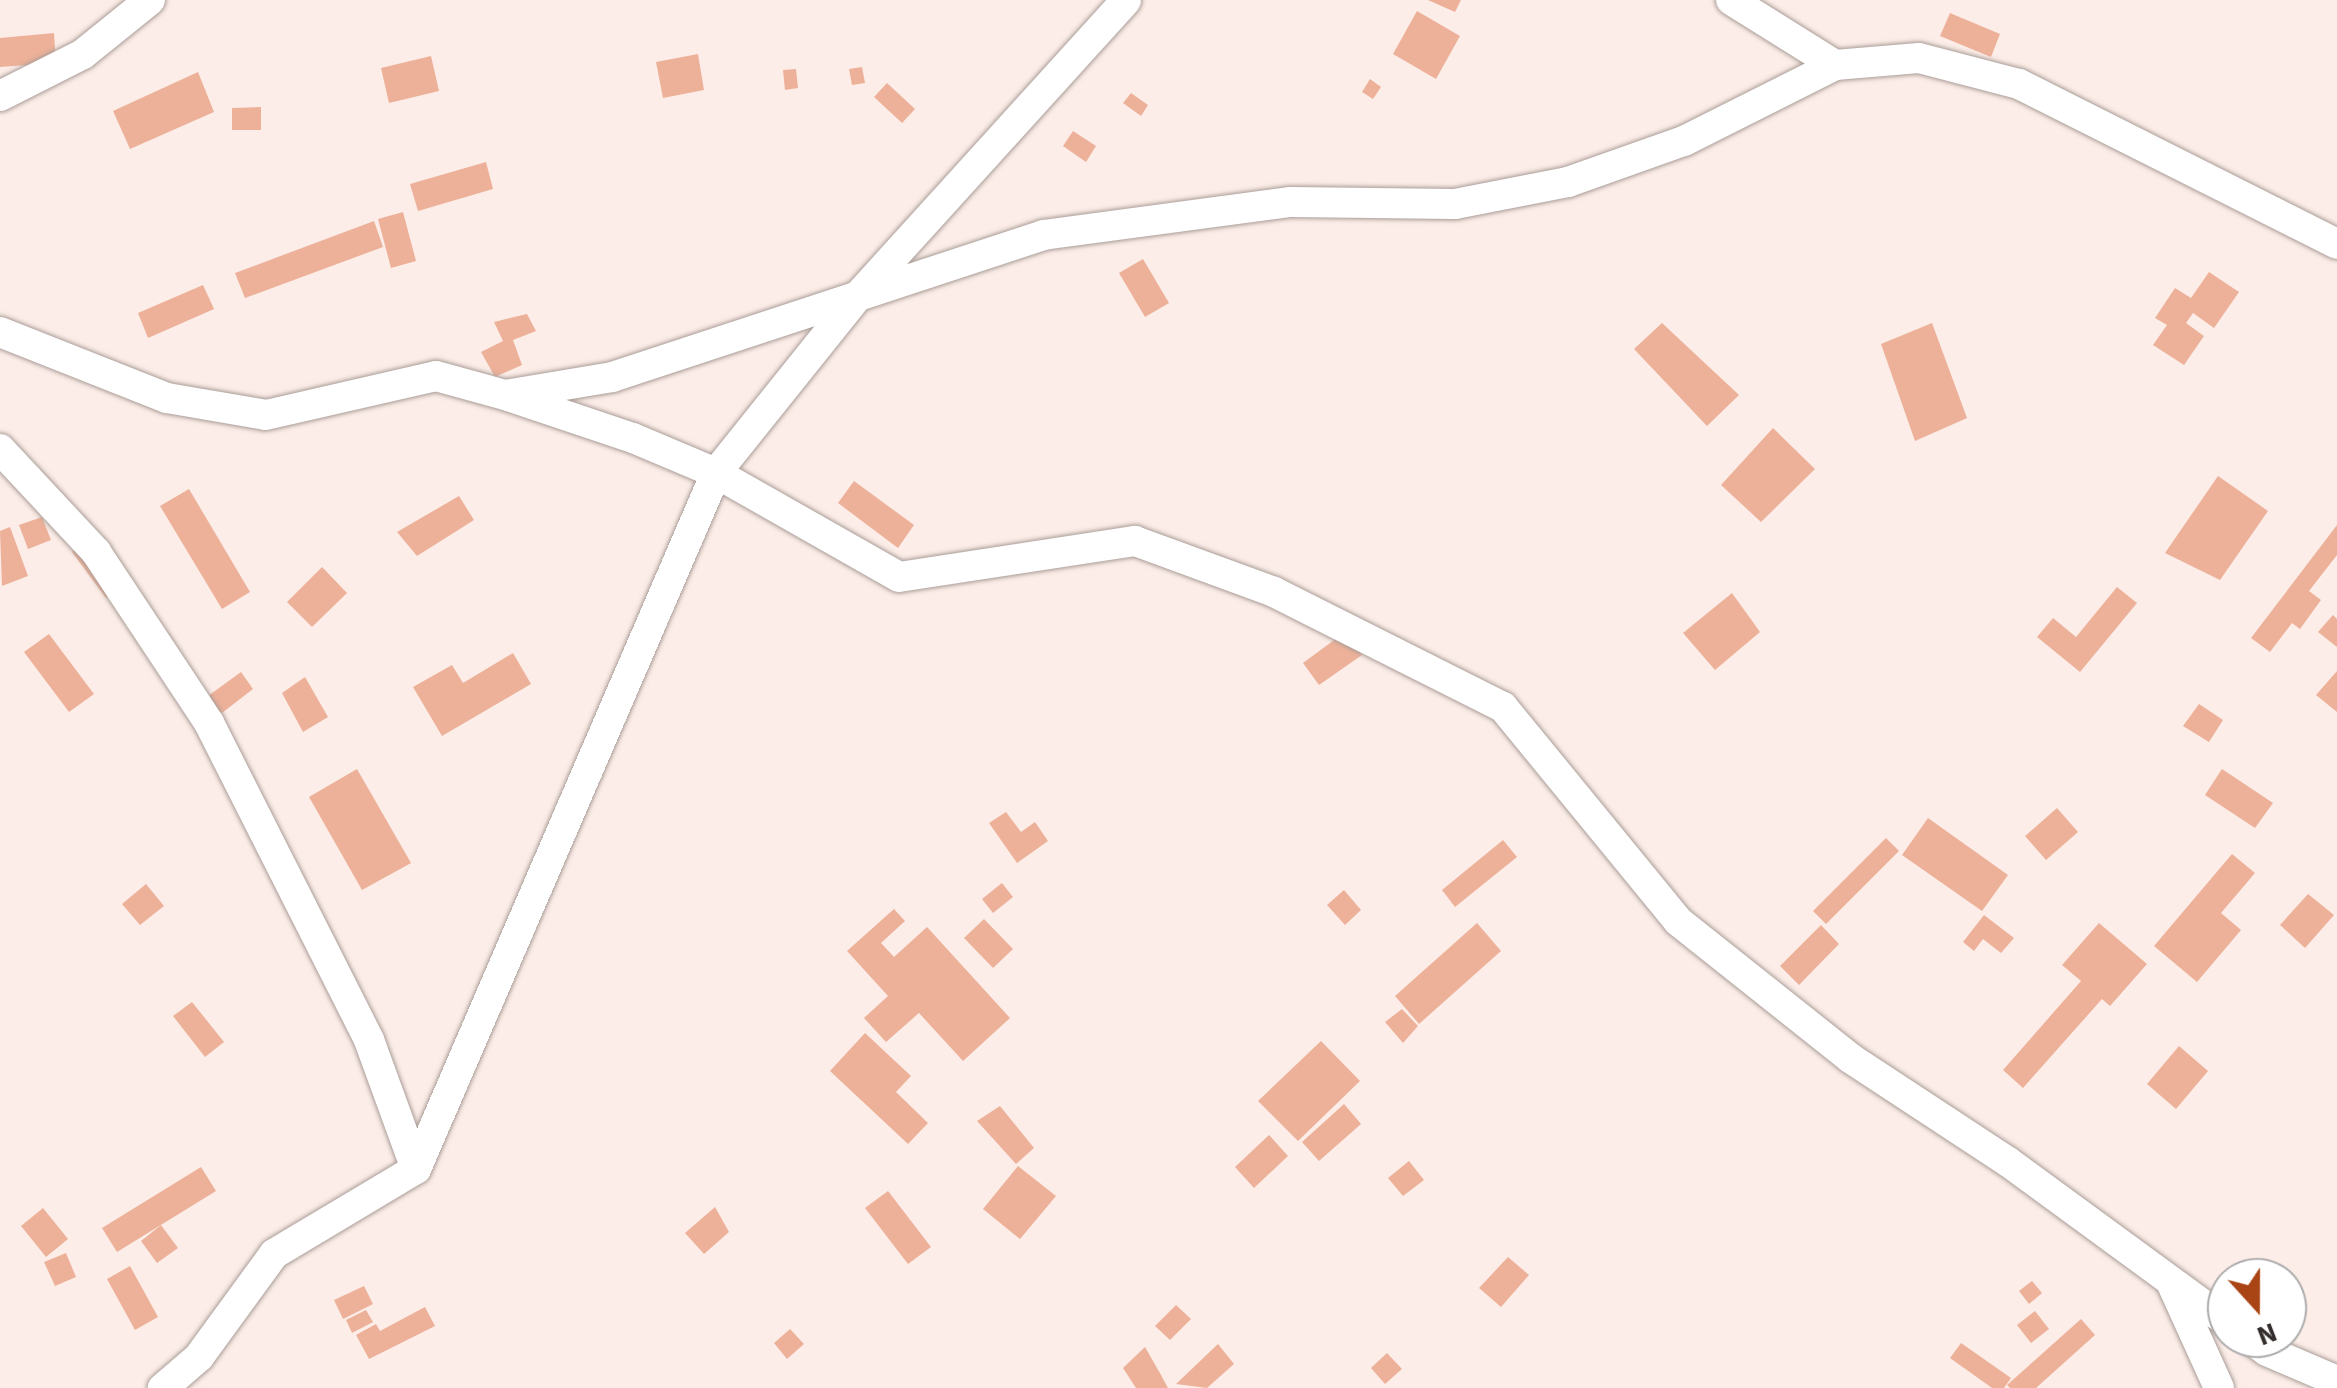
<!DOCTYPE html>
<html>
<head>
<meta charset="utf-8">
<style>
  body { margin:0 }
  #map { position:relative; width:2337px; height:1388px; overflow:hidden; background:#fcede8; font-family:"Source Sans 3",sans-serif }
  div>[style] { position:absolute }
  .building>* { inset:0; background:#edb199 }
  .roads { filter:drop-shadow(0 0 2px #aa9d98) drop-shadow(0 0 2px #aa9d98) }
  .street>* { height:30px; margin:-15px; padding:0 15px; transform-origin:15px; border-radius:15px; background:#fff }
  span { translate:-50% -50%; white-space:nowrap; text-align:center; line-height:1.15; -webkit-text-stroke:8px #fff; paint-order:stroke }
  .north { position:absolute; left:2207px; top:1258px; width:100px; height:100px; box-sizing:border-box; background:#fff; border:2px solid #adabab; border-radius:50%; rotate:159deg; font-size:28px; font-weight:700; line-height:40px; text-align:center; color:#332e2c }
  .north::after { content:''; display:block; margin:auto; width:35px; height:45px; background:#a94514; clip-path:polygon(50% 0,100% 100%,50% 72%,0 100%) }
</style>
</head>
<body>
<div id="map">
  <div class="building">
    <i style="clip-path:polygon(1428px 0,1461px 0,1455px 12px)"></i>
    <i style="clip-path:polygon(1417px 11px,1460px 36px,1436px 79px,1393px 54px)"></i>
    <i style="clip-path:polygon(1950px 13px,2000px 34px,1991px 57px,1940px 36px)"></i>
    <i style="clip-path:polygon(54px 33px,56px 63px,0 67px,0 38px)"></i>
    <i style="clip-path:polygon(698px 54px,704px 90px,663px 98px,656px 62px)"></i>
    <i style="clip-path:polygon(431px 56px,439px 91px,389px 103px,381px 68px)"></i>
    <i style="clip-path:polygon(862px 67px,865px 83px,852px 85px,849px 69px)"></i>
    <i style="clip-path:polygon(796px 69px,798px 88px,785px 90px,783px 70px)"></i>
    <i style="clip-path:polygon(198px 72px,214px 112px,130px 149px,113px 111px)"></i>
    <i style="clip-path:polygon(1370px 79px,1381px 87px,1373px 99px,1362px 92px)"></i>
    <i style="clip-path:polygon(887px 83px,915px 109px,902px 123px,874px 97px)"></i>
    <i style="clip-path:polygon(1131px 93px,1148px 105px,1141px 116px,1123px 103px)"></i>
    <i style="clip-path:polygon(261px 107px,261px 130px,232px 130px,232px 108px)"></i>
    <i style="clip-path:polygon(1073px 131px,1096px 146px,1086px 162px,1063px 146px)"></i>
    <i style="clip-path:polygon(486px 162px,493px 189px,418px 211px,410px 184px)"></i>
    <i style="clip-path:polygon(403px 212px,416px 261px,391px 268px,378px 219px)"></i>
    <i style="clip-path:polygon(374px 221px,383px 247px,245px 298px,235px 273px)"></i>
    <i style="clip-path:polygon(1143px 259px,1169px 303px,1145px 317px,1119px 273px)"></i>
    <i style="clip-path:polygon(2209px 272px,2239px 292px,2214px 328px,2193px 313px,2186px 323px,2204px 336px,2184px 365px,2153px 345px,2167px 325px,2155px 318px,2175px 288px,2191px 298px)"></i>
    <i style="clip-path:polygon(203px 285px,214px 309px,148px 338px,138px 313px)"></i>
    <i style="clip-path:polygon(527px 314px,536px 331px,513px 340px,522px 365px,495px 377px,481px 352px,503px 341px,494px 322px)"></i>
    <i style="clip-path:polygon(1662px 323px,1739px 395px,1707px 426px,1634px 349px)"></i>
    <i style="clip-path:polygon(1932px 323px,1967px 418px,1915px 441px,1881px 344px)"></i>
    <i style="clip-path:polygon(1773px 428px,1815px 469px,1761px 522px,1721px 485px)"></i>
    <i style="clip-path:polygon(2218px 476px,2268px 511px,2220px 580px,2165px 553px)"></i>
    <i style="clip-path:polygon(854px 481px,914px 525px,898px 548px,838px 503px)"></i>
    <i style="clip-path:polygon(189px 489px,250px 592px,222px 609px,160px 506px)"></i>
    <i style="clip-path:polygon(459px 496px,474px 520px,417px 556px,397px 532px)"></i>
    <i style="clip-path:polygon(42px 517px,51px 540px,28px 549px,19px 525px)"></i>
    <i style="clip-path:polygon(2337px 525px,2337px 555px,2309px 591px,2321px 600px,2300px 629px,2292px 623px,2270px 652px,2251px 638px)"></i>
    <i style="clip-path:polygon(10px 527px,28px 576px,2px 586px,0 531px)"></i>
    <i style="clip-path:polygon(82px 538px,120px 588px,106px 598px,72px 552px)"></i>
    <i style="clip-path:polygon(322px 567px,347px 593px,312px 627px,287px 602px)"></i>
    <i style="clip-path:polygon(2117px 587px,2137px 603px,2080px 672px,2037px 637px,2053px 618px,2076px 637px)"></i>
    <i style="clip-path:polygon(1732px 593px,1760px 632px,1715px 670px,1683px 633px)"></i>
    <i style="clip-path:polygon(2333px 615px,2337px 619px,2337px 647px,2318px 632px)"></i>
    <i style="clip-path:polygon(1345px 632px,1362px 655px,1319px 685px,1303px 663px)"></i>
    <i style="clip-path:polygon(49px 634px,94px 694px,69px 712px,24px 652px)"></i>
    <i style="clip-path:polygon(513px 653px,531px 684px,442px 736px,413px 687px,452px 665px,463px 683px)"></i>
    <i style="clip-path:polygon(2337px 671px,2337px 712px,2316px 695px)"></i>
    <i style="clip-path:polygon(241px 672px,253px 689px,209px 723px,208px 696px)"></i>
    <i style="clip-path:polygon(305px 677px,328px 717px,303px 732px,282px 693px)"></i>
    <i style="clip-path:polygon(2199px 704px,2223px 720px,2209px 742px,2183px 726px)"></i>
    <i style="clip-path:polygon(357px 769px,411px 863px,362px 890px,309px 797px)"></i>
    <i style="clip-path:polygon(2222px 769px,2273px 803px,2255px 828px,2205px 795px)"></i>
    <i style="clip-path:polygon(2057px 808px,2078px 832px,2046px 860px,2025px 836px)"></i>
    <i style="clip-path:polygon(1006px 812px,1021px 832px,1035px 822px,1048px 841px,1017px 863px,989px 823px)"></i>
    <i style="clip-path:polygon(1928px 818px,2008px 875px,1982px 911px,1902px 855px)"></i>
    <i style="clip-path:polygon(1886px 838px,1899px 851px,1826px 924px,1813px 911px)"></i>
    <i style="clip-path:polygon(1503px 840px,1517px 857px,1455px 907px,1442px 890px)"></i>
    <i style="clip-path:polygon(2232px 854px,2255px 873px,2221px 913px,2241px 930px,2197px 982px,2154px 946px)"></i>
    <i style="clip-path:polygon(1002px 883px,1013px 897px,993px 913px,982px 899px)"></i>
    <i style="clip-path:polygon(146px 884px,164px 906px,140px 925px,122px 904px)"></i>
    <i style="clip-path:polygon(1344px 890px,1361px 910px,1345px 925px,1327px 905px)"></i>
    <i style="clip-path:polygon(2308px 894px,2334px 915px,2305px 948px,2280px 925px)"></i>
    <i style="clip-path:polygon(894px 909px,905px 921px,881px 943px,894px 957px,927px 927px,1010px 1018px,963px 1061px,919px 1013px,886px 1042px,864px 1018px,888px 996px,847px 951px)"></i>
    <i style="clip-path:polygon(1984px 915px,2014px 938px,2001px 953px,1983px 939px,1974px 951px,1963px 942px)"></i>
    <i style="clip-path:polygon(984px 919px,1013px 949px,993px 968px,964px 938px)"></i>
    <i style="clip-path:polygon(1477px 923px,1501px 951px,1419px 1024px,1395px 996px)"></i>
    <i style="clip-path:polygon(2099px 923px,2147px 964px,2110px 1006px,2102px 999px,2023px 1088px,2003px 1070px,2081px 981px,2062px 965px)"></i>
    <i style="clip-path:polygon(1821px 925px,1839px 944px,1799px 985px,1780px 966px)"></i>
    <i style="clip-path:polygon(192px 1002px,224px 1042px,205px 1057px,173px 1016px)"></i>
    <i style="clip-path:polygon(1402px 1009px,1418px 1026px,1403px 1043px,1385px 1022px)"></i>
    <i style="clip-path:polygon(865px 1033px,911px 1076px,896px 1092px,928px 1123px,908px 1144px,830px 1071px)"></i>
    <i style="clip-path:polygon(1321px 1041px,1360px 1081px,1298px 1141px,1258px 1101px)"></i>
    <i style="clip-path:polygon(2179px 1046px,2208px 1071px,2176px 1109px,2147px 1084px)"></i>
    <i style="clip-path:polygon(1344px 1104px,1361px 1124px,1319px 1161px,1302px 1142px)"></i>
    <i style="clip-path:polygon(1000px 1106px,1034px 1148px,1016px 1164px,977px 1121px)"></i>
    <i style="clip-path:polygon(1269px 1135px,1288px 1156px,1254px 1188px,1235px 1167px)"></i>
    <i style="clip-path:polygon(1409px 1161px,1424px 1180px,1403px 1196px,1388px 1178px)"></i>
    <i style="clip-path:polygon(1018px 1166px,1056px 1196px,1020px 1239px,983px 1209px)"></i>
    <i style="clip-path:polygon(201px 1167px,216px 1191px,117px 1252px,102px 1228px)"></i>
    <i style="clip-path:polygon(888px 1191px,931px 1247px,908px 1264px,865px 1208px)"></i>
    <i style="clip-path:polygon(715px 1207px,729px 1232px,704px 1254px,685px 1233px)"></i>
    <i style="clip-path:polygon(43px 1208px,68px 1239px,46px 1257px,21px 1226px)"></i>
    <i style="clip-path:polygon(161px 1225px,178px 1248px,157px 1263px,141px 1241px)"></i>
    <i style="clip-path:polygon(66px 1253px,76px 1277px,55px 1286px,44px 1262px)"></i>
    <i style="clip-path:polygon(1508px 1257px,1529px 1275px,1501px 1307px,1479px 1288px)"></i>
    <i style="clip-path:polygon(130px 1266px,158px 1317px,135px 1330px,107px 1279px)"></i>
    <i style="clip-path:polygon(2032px 1281px,2042px 1293px,2029px 1304px,2019px 1291px)"></i>
    <i style="clip-path:polygon(364px 1286px,373px 1304px,343px 1319px,334px 1300px)"></i>
    <i style="clip-path:polygon(1176px 1305px,1191px 1319px,1170px 1340px,1155px 1326px)"></i>
    <i style="clip-path:polygon(425px 1307px,435px 1326px,369px 1359px,356px 1335px,376px 1324px,380px 1331px)"></i>
    <i style="clip-path:polygon(366px 1310px,373px 1322px,352px 1333px,346px 1320px)"></i>
    <i style="clip-path:polygon(2035px 1311px,2049px 1329px,2031px 1343px,2017px 1325px)"></i>
    <i style="clip-path:polygon(2081px 1319px,2095px 1335px,2036px 1388px,2010px 1388px,2007px 1385px)"></i>
    <i style="clip-path:polygon(790px 1329px,804px 1344px,787px 1359px,774px 1343px)"></i>
    <i style="clip-path:polygon(1961px 1343px,2011px 1378px,2004px 1388px,1992px 1388px,1950px 1358px)"></i>
    <i style="clip-path:polygon(1218px 1344px,1234px 1364px,1207px 1388px,1176px 1384px)"></i>
    <i style="clip-path:polygon(1145px 1347px,1161px 1375px,1168px 1388px,1136px 1388px,1123px 1368px)"></i>
    <i style="clip-path:polygon(1387px 1353px,1402px 1369px,1385px 1384px,1371px 1368px)"></i>
  </div>
  <div class="roads">
    <div class="street">
      <i style="left:1731px;top:0;width:123px;rotate:32deg"></i>
      <i style="left:0;top:96px;width:93px;rotate:-26.8deg"></i>
      <i style="left:83px;top:54px;width:86px;rotate:-38.9deg"></i>
      <i style="left:0;top:332px;width:180px;rotate:21.6deg"></i>
      <i style="left:167px;top:398px;width:100px;rotate:9.7deg"></i>
      <i style="left:266px;top:415px;width:174px;rotate:-12.9deg"></i>
      <i style="left:436px;top:376px;width:72px;rotate:15.4deg"></i>
      <i style="left:505px;top:395px;width:109px;rotate:-9.5deg"></i>
      <i style="left:612px;top:377px;width:454px;rotate:-18.2deg"></i>
      <i style="left:1043px;top:235px;width:250px;rotate:-7.6deg"></i>
      <i style="left:1291px;top:202px;width:164px;rotate:0.7deg"></i>
      <i style="left:1455px;top:204px;width:115px;rotate:-11deg"></i>
      <i style="left:1568px;top:182px;width:123px;rotate:-19.5deg"></i>
      <i style="left:1684px;top:141px;width:169px;rotate:-26.7deg"></i>
      <i style="left:1835px;top:65px;width:84px;rotate:-4.8deg"></i>
      <i style="left:1919px;top:58px;width:103px;rotate:14.6deg"></i>
      <i style="left:2019px;top:84px;width:356px;rotate:26.7deg"></i>
      <i style="left:508px;top:396px;width:132px;rotate:18.6deg"></i>
      <i style="left:633px;top:438px;width:90px;rotate:22.9deg"></i>
      <i style="left:716px;top:473px;width:210px;rotate:29.6deg"></i>
      <i style="left:899px;top:577px;width:239px;rotate:-8.7deg"></i>
      <i style="left:1135px;top:541px;width:148px;rotate:20.1deg"></i>
      <i style="left:1274px;top:592px;width:256px;rotate:26.7deg"></i>
      <i style="left:1503px;top:707px;width:276px;rotate:50.7deg"></i>
      <i style="left:1678px;top:921px;width:220px;rotate:38.5deg"></i>
      <i style="left:1850px;top:1058px;width:188px;rotate:33.3deg"></i>
      <i style="left:2007px;top:1161px;width:273px;rotate:36.2deg"></i>
      <i style="left:0;top:449px;width:141px;rotate:47deg"></i>
      <i style="left:96px;top:552px;width:205px;rotate:56.5deg"></i>
      <i style="left:209px;top:723px;width:355px;rotate:63.2deg"></i>
      <i style="left:369px;top:1040px;width:137px;rotate:70deg"></i>
      <i style="left:416px;top:1169px;width:165px;rotate:149.1deg"></i>
      <i style="left:274px;top:1254px;width:127px;rotate:126.1deg"></i>
      <i style="left:199px;top:1357px;width:48px;rotate:139.3deg"></i>
      <i style="left:416px;top:1169px;width:758px;rotate:-66.68deg"></i>
      <i style="left:716px;top:473px;width:227px;rotate:-51.3deg"></i>
      <i style="left:858px;top:296px;width:399px;rotate:-47.8deg"></i>
      <i style="left:2171px;top:1282px;width:116px;rotate:65.6deg"></i>
      <i style="left:2249px;top:1338px;width:22px;rotate:36deg"></i>
      <i style="left:2267px;top:1351px;width:76px;rotate:23.2deg"></i>
    </div>
  </div>
  <div class="north">N</div>
</div>
</body>
</html>
